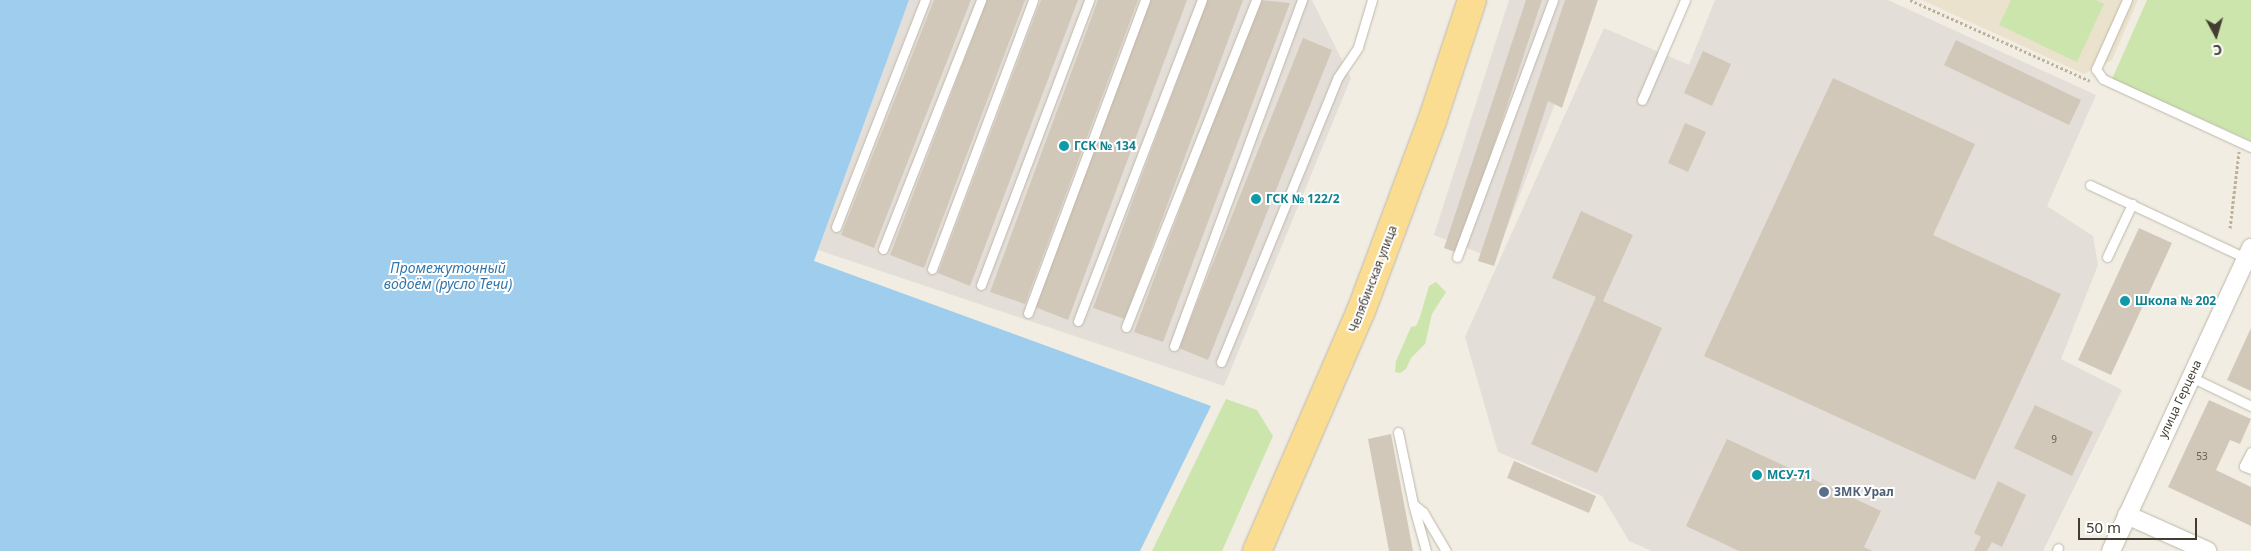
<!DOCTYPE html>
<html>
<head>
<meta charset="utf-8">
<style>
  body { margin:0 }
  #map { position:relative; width:2251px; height:551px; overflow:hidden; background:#f1ede3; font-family:"Noto Sans",sans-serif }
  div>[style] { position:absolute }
  .industrial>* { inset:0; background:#e3ded8 }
  .education>* { inset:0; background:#eae2cd }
  .green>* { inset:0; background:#cbe5ac }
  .water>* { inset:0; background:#9fcded }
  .building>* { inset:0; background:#d2c8b9 }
  .path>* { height:3px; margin-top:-1.5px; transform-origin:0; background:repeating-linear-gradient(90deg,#bdb097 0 2.5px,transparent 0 5px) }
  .roads { filter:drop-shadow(0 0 1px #bfb7a9) drop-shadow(0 0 1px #bfb7a9) }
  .lane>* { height:9px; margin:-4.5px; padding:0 4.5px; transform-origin:4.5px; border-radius:4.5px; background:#fff }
  .street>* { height:18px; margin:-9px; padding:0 9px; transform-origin:9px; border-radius:9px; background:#fff }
  .primary>* { height:28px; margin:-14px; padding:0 14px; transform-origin:14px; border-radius:14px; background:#fbdd92 }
  .dots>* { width:14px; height:14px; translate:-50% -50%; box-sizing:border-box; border:2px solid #fff; border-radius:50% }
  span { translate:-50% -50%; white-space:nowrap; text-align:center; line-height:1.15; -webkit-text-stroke:4px #fff; paint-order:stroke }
  .number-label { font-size:10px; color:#665f54 }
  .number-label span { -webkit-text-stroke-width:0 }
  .culture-label { font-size:12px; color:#0d838f; font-weight:700 }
  .left { translate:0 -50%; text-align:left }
  .street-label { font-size:12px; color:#423c33 }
  .service-label { font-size:12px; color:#4e5e75; font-weight:700 }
  .water-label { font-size:14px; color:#3176aa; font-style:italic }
  .north { position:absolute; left:2191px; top:10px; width:50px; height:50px; -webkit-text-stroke:4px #fff; paint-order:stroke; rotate:174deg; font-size:14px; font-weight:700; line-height:20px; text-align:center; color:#423c33 }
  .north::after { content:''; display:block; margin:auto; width:18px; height:22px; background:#423c33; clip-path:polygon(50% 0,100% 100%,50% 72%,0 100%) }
  .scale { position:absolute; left:2078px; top:518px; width:119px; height:22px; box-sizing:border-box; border:2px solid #423c33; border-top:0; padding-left:6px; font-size:15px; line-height:18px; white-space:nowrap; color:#423c33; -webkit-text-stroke:4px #fff; paint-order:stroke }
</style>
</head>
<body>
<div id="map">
  <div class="industrial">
    <i style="clip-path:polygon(909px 0,1312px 0,1351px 78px,1224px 386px,818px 250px)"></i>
    <i style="clip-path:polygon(1509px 0,1595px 0,1495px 259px,1434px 235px)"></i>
    <i style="clip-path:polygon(1715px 0,1888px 0,2096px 95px,2047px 206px,2093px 236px,2098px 265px,2061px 359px,2122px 390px,2043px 551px,1652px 551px,1629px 541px,1602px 496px,1498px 452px,1465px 337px,1604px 28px,1689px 65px)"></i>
  </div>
  <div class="education">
    <i style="clip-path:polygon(1922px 0,2138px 0,2112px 60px,2084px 74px)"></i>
  </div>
  <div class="green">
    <i style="clip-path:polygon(2011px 0,2096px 0,2104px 4px,2077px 62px,1999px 25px)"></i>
    <i style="clip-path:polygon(2147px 0,2251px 0,2251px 141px,2112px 79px)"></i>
    <i style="clip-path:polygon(1436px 282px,1446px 292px,1432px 314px,1425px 344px,1411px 358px,1406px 369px,1400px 373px,1395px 372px,1396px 361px,1411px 327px,1416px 326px,1420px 317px,1429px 286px)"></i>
    <i style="clip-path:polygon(1226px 399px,1257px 410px,1273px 436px,1222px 551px,1152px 551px)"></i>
  </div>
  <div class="water">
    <i style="clip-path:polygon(0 0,909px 0,814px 261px,1211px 406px,1140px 551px,0 551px)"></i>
  </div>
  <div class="building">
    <i style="clip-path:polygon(934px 0,971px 0,874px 248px,841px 235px)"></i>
    <i style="clip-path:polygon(987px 0,1025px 0,924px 268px,890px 255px)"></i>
    <i style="clip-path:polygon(1041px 0,1078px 0,970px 286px,938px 273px)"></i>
    <i style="clip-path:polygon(1098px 0,1138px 0,1025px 304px,990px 292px)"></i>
    <i style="clip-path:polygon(1150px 0,1187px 0,1068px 320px,1035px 307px)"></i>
    <i style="clip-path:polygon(1207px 0,1243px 0,1125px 319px,1093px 308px)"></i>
    <i style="clip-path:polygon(1259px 0,1290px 3px,1163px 342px,1134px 332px)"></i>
    <i style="clip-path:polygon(1526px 0,1542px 0,1458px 253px,1444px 248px)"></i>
    <i style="clip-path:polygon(1565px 0,1598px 0,1562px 108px,1548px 101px,1494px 266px,1478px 261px)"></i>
    <i style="clip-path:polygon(1303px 38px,1332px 50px,1208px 360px,1179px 348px)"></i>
    <i style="clip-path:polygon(1956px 40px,2081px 100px,2069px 125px,1944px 65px)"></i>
    <i style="clip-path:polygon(1703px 51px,1731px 64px,1712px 106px,1684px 93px)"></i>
    <i style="clip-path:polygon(1833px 78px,1975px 144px,1933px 235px,2061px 294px,1975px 480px,1704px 356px)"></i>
    <i style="clip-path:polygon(1685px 123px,1706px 132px,1688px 172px,1668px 163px)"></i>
    <i style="clip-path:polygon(1581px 211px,1633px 235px,1603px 301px,1662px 328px,1597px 473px,1531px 444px,1596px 297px,1552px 278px)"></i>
    <i style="clip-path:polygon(2139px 228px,2172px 243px,2111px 375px,2078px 360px)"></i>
    <i style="clip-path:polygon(2251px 328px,2251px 391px,2227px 380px)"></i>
    <i style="clip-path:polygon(2209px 400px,2251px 419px,2240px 444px,2230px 440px,2216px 470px,2251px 487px,2251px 526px,2168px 487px)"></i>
    <i style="clip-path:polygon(2035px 405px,2093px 432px,2072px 476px,2014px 448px)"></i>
    <i style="clip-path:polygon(1391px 434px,1413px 551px,1389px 551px,1368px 439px)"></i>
    <i style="clip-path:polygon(1727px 439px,1881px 511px,1864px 547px,1873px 551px,1739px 551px,1686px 526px)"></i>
    <i style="clip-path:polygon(1514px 461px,1596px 496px,1589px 513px,1507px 478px)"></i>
    <i style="clip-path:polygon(1998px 481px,2026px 495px,2002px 547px,1992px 542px,1987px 551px,1974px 551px,1981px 537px,1974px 533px)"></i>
  </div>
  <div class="path">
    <i style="left:1910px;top:0;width:197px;rotate:24.2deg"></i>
    <i style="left:2230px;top:228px;width:77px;rotate:-83.2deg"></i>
  </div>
  <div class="roads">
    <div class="lane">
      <i style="left:2127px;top:0;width:76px;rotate:114.2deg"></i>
      <i style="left:2096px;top:69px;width:12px;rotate:55deg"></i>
      <i style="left:2103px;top:79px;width:163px;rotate:24.7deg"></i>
      <i style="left:1642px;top:100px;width:109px;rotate:-66.7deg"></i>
      <i style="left:2090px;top:185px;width:172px;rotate:25.1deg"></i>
      <i style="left:836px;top:227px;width:244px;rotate:-68.6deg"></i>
      <i style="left:883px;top:249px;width:268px;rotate:-68.5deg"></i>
      <i style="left:1457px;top:257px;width:274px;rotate:-69.5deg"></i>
      <i style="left:2107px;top:257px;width:59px;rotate:-64.7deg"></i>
      <i style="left:932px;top:269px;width:287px;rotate:-69.4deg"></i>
      <i style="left:981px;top:285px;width:305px;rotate:-69.2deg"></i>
      <i style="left:1028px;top:313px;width:334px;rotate:-69.5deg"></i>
      <i style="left:1078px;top:321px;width:344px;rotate:-68.9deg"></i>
      <i style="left:1126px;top:327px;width:352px;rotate:-68.3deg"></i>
      <i style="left:1174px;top:346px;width:369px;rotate:-69.7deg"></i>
      <i style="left:1221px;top:362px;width:308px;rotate:-67.7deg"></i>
      <i style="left:1338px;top:77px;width:36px;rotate:-56deg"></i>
      <i style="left:1358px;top:47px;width:49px;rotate:-73.4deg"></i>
      <i style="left:2191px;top:377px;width:67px;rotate:25.8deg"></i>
      <i style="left:1398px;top:432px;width:74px;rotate:78.2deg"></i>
      <i style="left:1413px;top:504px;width:49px;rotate:74.5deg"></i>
      <i style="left:2251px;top:452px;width:16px;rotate:117deg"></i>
      <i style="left:2244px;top:466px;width:8px;rotate:23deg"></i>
      <i style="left:1413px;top:504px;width:13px;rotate:39deg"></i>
      <i style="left:1423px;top:512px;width:45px;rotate:59.5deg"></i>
      <i style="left:2057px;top:551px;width:3px;rotate:-72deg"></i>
    </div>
    <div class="street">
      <i style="left:2127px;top:515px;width:88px;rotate:24.2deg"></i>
      <i style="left:2111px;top:551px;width:334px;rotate:-65.2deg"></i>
    </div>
    <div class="primary">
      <i style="left:1257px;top:551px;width:262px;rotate:-66.6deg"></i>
      <i style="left:1361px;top:311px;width:203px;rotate:-69.5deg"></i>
      <i style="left:1432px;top:121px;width:127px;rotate:-71.7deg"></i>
    </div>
  </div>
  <div class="dots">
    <i style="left:1064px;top:146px;background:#0f9aa8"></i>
    <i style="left:1256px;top:199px;background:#0f9aa8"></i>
    <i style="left:2125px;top:301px;background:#0f9aa8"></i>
    <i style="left:1757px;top:475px;background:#0f9aa8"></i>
    <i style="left:1824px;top:492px;background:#5c6f8a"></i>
  </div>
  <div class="number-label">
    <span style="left:2054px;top:440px">9</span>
    <span style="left:2202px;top:457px">53</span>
  </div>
  <div class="culture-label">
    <span class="left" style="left:1074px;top:146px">ГСК № 134</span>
    <span class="left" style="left:1266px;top:199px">ГСК № 122/2</span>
    <span class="left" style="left:2135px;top:301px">Школа № 202</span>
    <span class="left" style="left:1767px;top:475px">МСУ-71</span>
  </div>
  <div class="street-label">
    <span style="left:1373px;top:279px;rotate:-69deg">Челябинская улица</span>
    <span style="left:2180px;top:399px;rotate:-65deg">улица Герцена</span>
  </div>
  <div class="service-label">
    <span class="left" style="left:1834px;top:492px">ЗМК Урал</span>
  </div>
  <div class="water-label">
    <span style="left:448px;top:276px">Промежуточный<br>водоём (русло Течи)</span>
  </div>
  <div class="north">С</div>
  <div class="scale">50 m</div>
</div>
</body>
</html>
